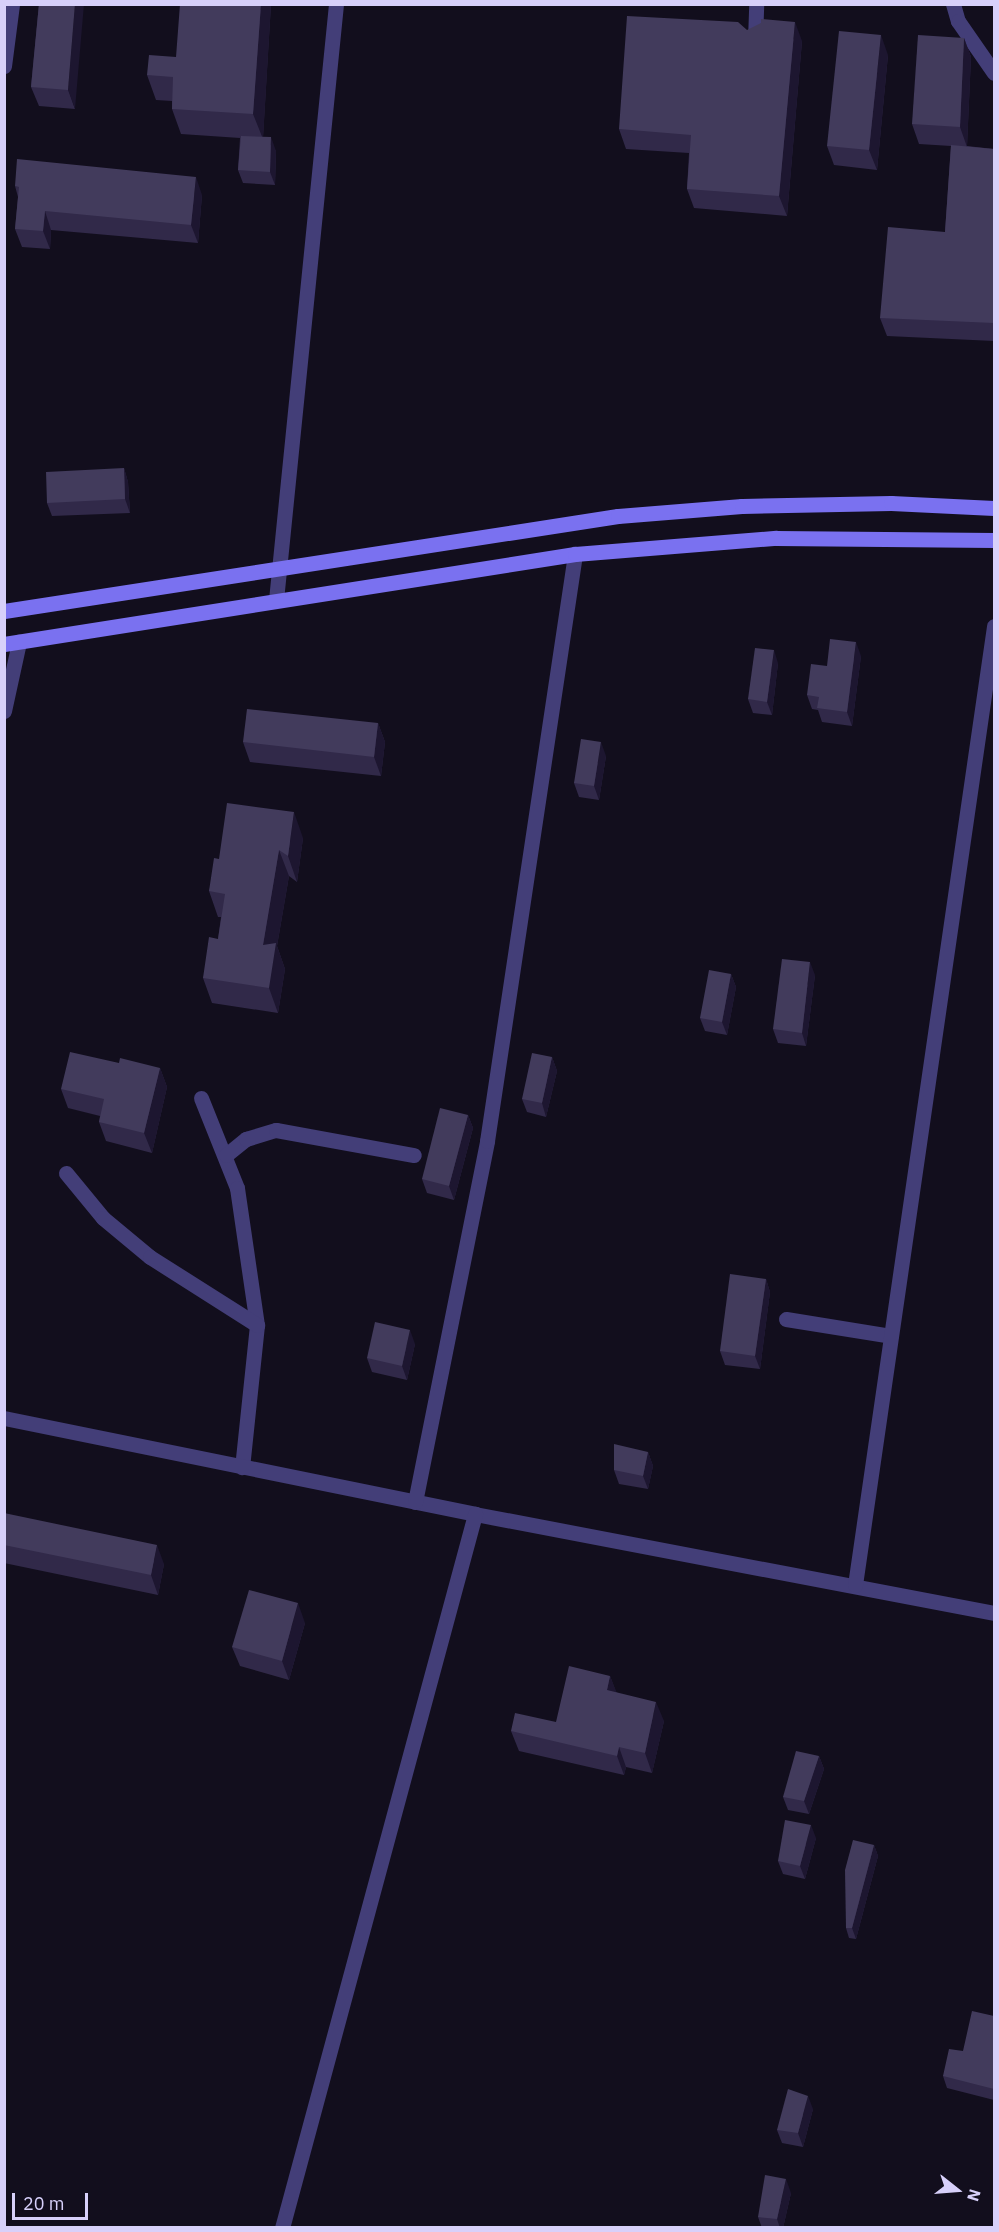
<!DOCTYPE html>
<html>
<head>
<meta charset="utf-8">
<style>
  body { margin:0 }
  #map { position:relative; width:999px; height:2232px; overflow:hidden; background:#120e1d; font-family:"IBM Plex Sans",sans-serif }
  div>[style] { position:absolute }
  .minor>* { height:15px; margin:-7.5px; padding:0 7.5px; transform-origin:7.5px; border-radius:7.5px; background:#433e78 }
  .secondary>* { height:15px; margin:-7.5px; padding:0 7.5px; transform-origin:7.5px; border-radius:7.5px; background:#7a71f0 }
  .wall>* { inset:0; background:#312949 }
  .shaded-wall>* { inset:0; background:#1d1630 }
  .building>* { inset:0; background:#423b5c }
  span { translate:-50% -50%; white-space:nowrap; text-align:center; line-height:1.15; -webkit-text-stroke:4.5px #120e1d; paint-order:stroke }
  .frame { position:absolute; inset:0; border:6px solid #d7d0fa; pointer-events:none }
  .north { position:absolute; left:927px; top:2160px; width:60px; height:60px; -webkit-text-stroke:4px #120e1d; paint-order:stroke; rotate:107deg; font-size:16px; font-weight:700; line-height:24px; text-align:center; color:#d7d0fa }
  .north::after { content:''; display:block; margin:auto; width:21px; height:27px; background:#d7d0fa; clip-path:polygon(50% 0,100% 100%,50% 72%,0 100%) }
  .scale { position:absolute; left:12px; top:2193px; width:76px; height:27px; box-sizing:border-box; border:3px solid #d7d0fa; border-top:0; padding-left:8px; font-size:18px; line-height:21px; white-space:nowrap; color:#d7d0fa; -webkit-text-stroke:4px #120e1d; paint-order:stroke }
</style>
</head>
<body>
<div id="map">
  <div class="minor">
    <i style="left:953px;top:4px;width:18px;rotate:74deg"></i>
    <i style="left:958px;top:21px;width:63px;rotate:55.3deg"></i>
    <i style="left:755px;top:40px;width:36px;rotate:-88deg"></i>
    <i style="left:4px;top:66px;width:63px;rotate:-82.6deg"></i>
    <i style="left:276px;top:600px;width:599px;rotate:-84.25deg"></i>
    <i style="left:4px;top:711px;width:71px;rotate:-77.7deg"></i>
    <i style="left:201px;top:1098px;width:97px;rotate:68.2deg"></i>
    <i style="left:237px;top:1188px;width:138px;rotate:81.7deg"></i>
    <i style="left:257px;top:1325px;width:143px;rotate:96deg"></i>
    <i style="left:226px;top:1155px;width:26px;rotate:-39deg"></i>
    <i style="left:246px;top:1139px;width:31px;rotate:-17deg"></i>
    <i style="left:276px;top:1130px;width:140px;rotate:10.3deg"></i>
    <i style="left:66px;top:1173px;width:58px;rotate:50.6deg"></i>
    <i style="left:103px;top:1218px;width:61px;rotate:39.7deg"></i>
    <i style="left:150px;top:1257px;width:127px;rotate:32.4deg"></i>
    <i style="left:786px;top:1319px;width:106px;rotate:9.2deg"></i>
    <i style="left:4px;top:1418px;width:481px;rotate:11.5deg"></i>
    <i style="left:475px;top:1514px;width:528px;rotate:10.8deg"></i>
    <i style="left:415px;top:1502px;width:368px;rotate:-78.7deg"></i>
    <i style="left:487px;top:1141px;width:594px;rotate:-81.47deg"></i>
    <i style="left:855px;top:1585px;width:969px;rotate:-81.75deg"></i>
    <i style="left:282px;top:2228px;width:740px;rotate:-74.87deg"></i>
  </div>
  <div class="secondary">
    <i style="left:4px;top:611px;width:621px;rotate:-8.8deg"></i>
    <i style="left:618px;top:516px;width:124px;rotate:-4.6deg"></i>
    <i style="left:742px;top:506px;width:149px;rotate:-1.2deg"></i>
    <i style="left:891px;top:503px;width:103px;rotate:2.8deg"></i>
    <i style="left:4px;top:644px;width:578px;rotate:-8.96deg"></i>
    <i style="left:575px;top:554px;width:202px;rotate:-4.6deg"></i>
    <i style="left:776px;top:538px;width:218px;rotate:0.5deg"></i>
  </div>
  <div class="wall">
    <i style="clip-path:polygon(39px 4px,75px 109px,39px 106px,31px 87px)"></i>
    <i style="clip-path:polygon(271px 4px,263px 137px,276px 151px,275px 185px,243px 183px,238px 170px,240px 138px,181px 134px,172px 109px,172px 101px,156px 100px,147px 75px,176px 57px)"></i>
    <i style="clip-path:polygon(747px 30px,802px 41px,787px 216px,694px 208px,687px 189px,689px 153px,626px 149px,619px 129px)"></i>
    <i style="clip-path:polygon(964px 38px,971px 57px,967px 146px,994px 149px,994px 341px,887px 336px,880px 318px,945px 232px,951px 146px,919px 144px,912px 124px)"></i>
    <i style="clip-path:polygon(888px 55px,877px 170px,834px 165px,827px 146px)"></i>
    <i style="clip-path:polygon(15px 186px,202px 195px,198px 243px,51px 230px,50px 249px,22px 247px,15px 229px,18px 197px)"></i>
    <i style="clip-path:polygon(124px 468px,128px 482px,130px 513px,52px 516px,47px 503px)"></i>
    <i style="clip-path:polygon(861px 656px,852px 726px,822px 722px,818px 710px,812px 709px,807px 695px,827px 666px)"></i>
    <i style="clip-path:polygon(778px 663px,772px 715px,753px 713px,748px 699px)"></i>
    <i style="clip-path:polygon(378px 723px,385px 742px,381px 776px,250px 762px,243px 742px)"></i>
    <i style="clip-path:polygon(606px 756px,599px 800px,579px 797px,574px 783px)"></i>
    <i style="clip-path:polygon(303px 838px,297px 882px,289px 876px,277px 946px,285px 969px,278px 1013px,212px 1003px,203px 978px,218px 939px,221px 917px,218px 917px,209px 891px,219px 859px)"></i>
    <i style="clip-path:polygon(731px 974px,736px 987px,727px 1035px,705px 1031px,700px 1018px)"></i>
    <i style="clip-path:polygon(815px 975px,806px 1046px,778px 1043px,773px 1029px)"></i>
    <i style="clip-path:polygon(552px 1057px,557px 1071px,546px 1117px,527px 1112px,522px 1099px)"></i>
    <i style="clip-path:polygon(160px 1068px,167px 1087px,152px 1153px,106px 1141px,99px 1122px,100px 1116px,68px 1108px,61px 1089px)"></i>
    <i style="clip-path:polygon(468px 1115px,473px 1128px,454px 1200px,427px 1193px,422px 1179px)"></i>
    <i style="clip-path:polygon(766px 1279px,770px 1292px,760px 1369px,725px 1365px,720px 1351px)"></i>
    <i style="clip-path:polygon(415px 1344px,407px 1380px,372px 1372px,367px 1358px)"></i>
    <i style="clip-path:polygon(648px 1452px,653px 1466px,648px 1489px,619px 1484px,614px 1470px)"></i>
    <i style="clip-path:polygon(4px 1513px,164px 1564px,158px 1595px,4px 1563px)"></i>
    <i style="clip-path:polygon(305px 1623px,289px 1680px,240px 1666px,232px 1647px)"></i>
    <i style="clip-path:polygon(610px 1676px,616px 1692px,664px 1721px,652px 1773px,626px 1767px,624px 1775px,519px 1751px,511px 1731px,556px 1722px)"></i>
    <i style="clip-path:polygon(819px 1756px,824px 1769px,809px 1814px,788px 1810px,783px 1797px)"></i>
    <i style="clip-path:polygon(816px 1838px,805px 1879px,783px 1874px,778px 1861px)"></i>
    <i style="clip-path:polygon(874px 1845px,878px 1856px,856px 1939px,849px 1938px,846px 1928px)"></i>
    <i style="clip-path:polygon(994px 2016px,994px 2100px,947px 2088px,943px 2076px,963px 2051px)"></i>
    <i style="clip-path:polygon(813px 2109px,803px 2147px,782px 2143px,777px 2130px)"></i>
    <i style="clip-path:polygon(791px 2193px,783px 2228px,762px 2228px,758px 2217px)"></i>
  </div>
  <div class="shaded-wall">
    <i style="clip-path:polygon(75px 4px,84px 4px,75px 109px,68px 90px)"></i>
    <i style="clip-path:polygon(261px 4px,271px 4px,263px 139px,253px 114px)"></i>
    <i style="clip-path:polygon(795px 22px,802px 41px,787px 216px,779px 196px)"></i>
    <i style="clip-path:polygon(881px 35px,888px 55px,877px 170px,869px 150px)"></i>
    <i style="clip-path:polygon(964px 38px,971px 57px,967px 147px,960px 127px)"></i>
    <i style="clip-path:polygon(271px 137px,276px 151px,275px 185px,270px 172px)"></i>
    <i style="clip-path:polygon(196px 177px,202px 195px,198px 243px,191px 225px)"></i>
    <i style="clip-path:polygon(45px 211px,51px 230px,50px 249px,43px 231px)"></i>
    <i style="clip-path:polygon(124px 468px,128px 482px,130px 513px,125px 499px)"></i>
    <i style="clip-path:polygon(856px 642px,861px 656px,852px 726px,847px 712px)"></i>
    <i style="clip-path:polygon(774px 650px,778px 663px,772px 715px,767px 702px)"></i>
    <i style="clip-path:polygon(378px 723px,385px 742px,381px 776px,374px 757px)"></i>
    <i style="clip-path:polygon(601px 742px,606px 756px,599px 800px,594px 786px)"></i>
    <i style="clip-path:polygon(294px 812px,303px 838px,297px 882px,288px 856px)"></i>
    <i style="clip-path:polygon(279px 850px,289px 876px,277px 946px,285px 969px,278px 1013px,269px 988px,263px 945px)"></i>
    <i style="clip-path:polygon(810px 962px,815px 975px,806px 1046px,802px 1033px)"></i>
    <i style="clip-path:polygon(731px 974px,736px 987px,727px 1035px,722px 1022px)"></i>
    <i style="clip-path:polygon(552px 1057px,557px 1071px,546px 1117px,542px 1103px)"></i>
    <i style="clip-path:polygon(160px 1068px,167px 1087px,152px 1153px,144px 1133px)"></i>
    <i style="clip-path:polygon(468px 1115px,473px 1128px,454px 1200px,449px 1186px)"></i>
    <i style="clip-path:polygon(766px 1279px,770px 1292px,760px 1369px,755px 1356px)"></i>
    <i style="clip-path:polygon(410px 1330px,415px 1344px,407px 1380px,402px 1366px)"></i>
    <i style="clip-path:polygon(648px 1452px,653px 1466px,648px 1489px,643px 1476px)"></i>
    <i style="clip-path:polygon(157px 1545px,164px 1564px,158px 1595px,151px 1575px)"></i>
    <i style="clip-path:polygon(298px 1603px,305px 1623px,289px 1680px,282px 1661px)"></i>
    <i style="clip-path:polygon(610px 1676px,618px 1696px,607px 1690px)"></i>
    <i style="clip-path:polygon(656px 1702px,664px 1721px,652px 1773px,645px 1753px)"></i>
    <i style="clip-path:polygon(619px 1747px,626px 1767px,624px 1775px,617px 1756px)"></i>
    <i style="clip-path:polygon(819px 1756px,824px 1769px,809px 1814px,804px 1801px)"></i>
    <i style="clip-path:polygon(811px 1825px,816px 1838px,805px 1879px,800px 1866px)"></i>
    <i style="clip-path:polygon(874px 1845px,878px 1856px,856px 1939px,852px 1928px)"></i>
    <i style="clip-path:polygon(808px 2096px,813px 2109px,803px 2147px,798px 2133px)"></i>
    <i style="clip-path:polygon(786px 2179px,791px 2193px,783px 2228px,780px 2228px,777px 2219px)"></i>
  </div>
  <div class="building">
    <i style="clip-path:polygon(39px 4px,75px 4px,68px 90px,31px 87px)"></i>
    <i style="clip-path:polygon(180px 4px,261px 4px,253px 114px,172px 109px,173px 77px,147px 75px,149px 55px,176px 57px)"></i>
    <i style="clip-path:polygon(627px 16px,738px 22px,747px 30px,761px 23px,761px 19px,795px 22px,779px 196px,687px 189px,691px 135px,619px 129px)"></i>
    <i style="clip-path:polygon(839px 31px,881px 35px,869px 150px,827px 146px)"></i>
    <i style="clip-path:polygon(918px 35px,964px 38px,960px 127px,912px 124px)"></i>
    <i style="clip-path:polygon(241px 136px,271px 137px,270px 172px,238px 170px)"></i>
    <i style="clip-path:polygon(951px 145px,994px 149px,994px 323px,880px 318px,888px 227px,945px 232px)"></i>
    <i style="clip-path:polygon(17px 159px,196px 177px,191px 225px,45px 211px,43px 231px,15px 229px,19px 187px,15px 186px)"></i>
    <i style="clip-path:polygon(124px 468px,125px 499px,47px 503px,46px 472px)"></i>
    <i style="clip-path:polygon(830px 639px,856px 642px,847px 712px,817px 708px,819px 697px,807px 695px,811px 664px,827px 666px)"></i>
    <i style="clip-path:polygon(755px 648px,774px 650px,767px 702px,748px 699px)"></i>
    <i style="clip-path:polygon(247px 709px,378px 723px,374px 757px,243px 742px)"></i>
    <i style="clip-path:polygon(581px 739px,601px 742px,594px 786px,574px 783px)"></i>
    <i style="clip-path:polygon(227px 803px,294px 812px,288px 856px,279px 850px,263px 945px,276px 943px,269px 988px,203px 978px,209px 937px,218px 939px,225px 894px,209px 891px,214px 858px,219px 859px)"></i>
    <i style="clip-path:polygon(782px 959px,810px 962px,802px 1033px,773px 1029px)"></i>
    <i style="clip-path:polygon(709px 970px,731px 974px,722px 1022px,700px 1018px)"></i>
    <i style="clip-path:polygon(70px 1052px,119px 1063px,120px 1058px,160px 1068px,144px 1133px,99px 1122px,104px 1099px,61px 1089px)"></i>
    <i style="clip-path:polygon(532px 1053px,552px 1057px,542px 1103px,522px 1099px)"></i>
    <i style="clip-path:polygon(440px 1108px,468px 1115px,449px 1186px,422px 1179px)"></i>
    <i style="clip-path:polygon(730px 1274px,766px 1279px,755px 1356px,720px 1351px)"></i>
    <i style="clip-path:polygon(375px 1322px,410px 1330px,402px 1366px,367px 1358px)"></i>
    <i style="clip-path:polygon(614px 1444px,648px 1452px,643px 1476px,614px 1470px)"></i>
    <i style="clip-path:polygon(4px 1513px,157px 1545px,151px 1575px,4px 1545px)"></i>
    <i style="clip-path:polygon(249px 1590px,298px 1603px,282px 1661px,232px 1647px)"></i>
    <i style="clip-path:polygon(569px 1666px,610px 1676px,607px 1690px,656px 1702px,645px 1753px,619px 1747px,617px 1756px,511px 1731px,515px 1713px,556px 1722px)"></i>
    <i style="clip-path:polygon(796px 1751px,819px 1756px,804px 1801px,783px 1797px)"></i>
    <i style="clip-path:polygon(785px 1820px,811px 1825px,800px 1866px,778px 1861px)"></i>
    <i style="clip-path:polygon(853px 1840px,874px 1845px,852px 1928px,846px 1928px,845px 1870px)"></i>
    <i style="clip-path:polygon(972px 2011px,994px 2016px,994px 2089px,943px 2076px,949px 2049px,963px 2051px)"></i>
    <i style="clip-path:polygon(788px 2089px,808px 2096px,798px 2133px,777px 2130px)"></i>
    <i style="clip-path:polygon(765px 2175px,786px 2179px,777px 2219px,758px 2217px)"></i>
  </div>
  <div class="frame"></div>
  <div class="north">N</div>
  <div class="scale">20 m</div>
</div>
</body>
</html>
